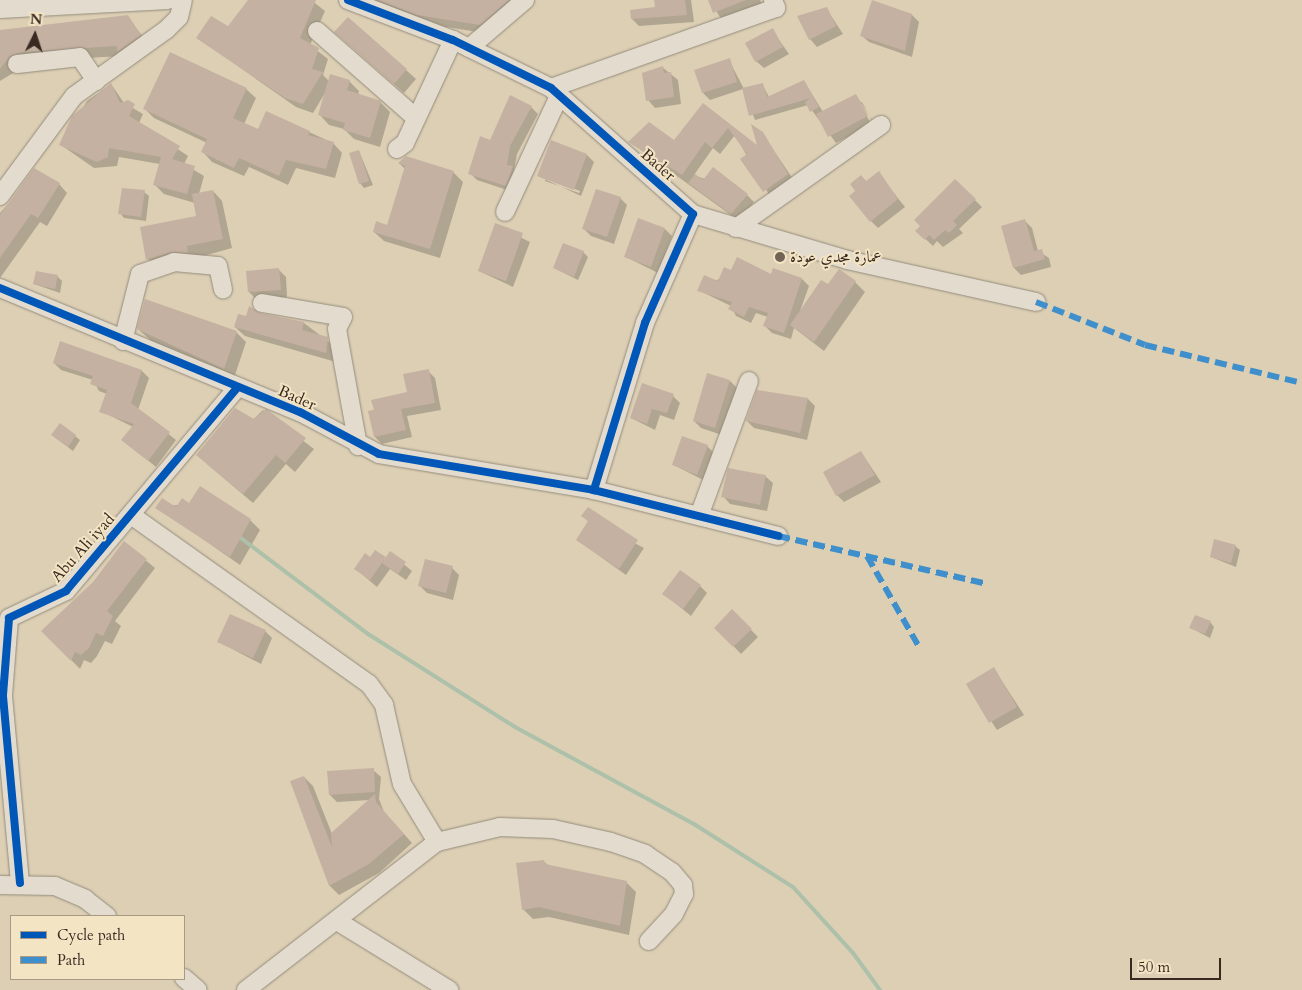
<!DOCTYPE html>
<html>
<head>
<meta charset="utf-8">
<style>
  body { margin:0 }
  #map { position:relative; width:1302px; height:990px; overflow:hidden; background:#dccfb4; font-family:Cardo,Amiri,serif }
  div>[style] { position:absolute }
  .shadow>* { inset:0; background:#0003 }
  .stream>* { height:4px; margin:-2px; padding:0 2px; transform-origin:2px; border-radius:2px; background:#adc0a9 }
  .building>* { inset:0; background:#c5b1a1 }
  .roads { filter:drop-shadow(0 0 1px #948b7c) drop-shadow(0 0 1px #948b7c) }
  .minor>* { height:18px; margin:-9px; padding:0 9px; transform-origin:9px; border-radius:9px; background:#e3dcce }
  .quiet>* { height:6px; margin-top:-3px; transform-origin:0; background:repeating-linear-gradient(90deg,#3e8fcb 0 12px,transparent 0 18px) }
  .cycleway>* { height:8px; margin:-4px; padding:0 4px; transform-origin:4px; border-radius:4px; background:#0057b8 }
  .dots>* { width:14px; height:14px; translate:-50% -50%; box-sizing:border-box; border:2px solid #f3e4c4; border-radius:50% }
  span { translate:-50% -50%; white-space:nowrap; text-align:center; line-height:1.15; -webkit-text-stroke:4px #f3e4c4; paint-order:stroke }
  .street-label { font-size:16px; color:#382923 }
  .poi-label { font-size:16px; color:#382923 }
  .left { translate:0 -50%; text-align:left }
  .legend { position:absolute; left:10px; top:915px; width:175px; height:65px; box-sizing:border-box; background:#f3e4c4; border:1px solid #a89984; margin:0; padding:6px 9px; list-style:none; font-size:15px; color:#382923 }
  .legend li { display:flex; align-items:center; gap:10px; height:25px }
  .legend b { width:25px; border:1px solid #a89984 }
  .north { position:absolute; left:10px; top:10px; width:50px; height:50px; -webkit-text-stroke:4px #f3e4c4; paint-order:stroke; rotate:4deg; font-size:14px; font-weight:700; line-height:20px; text-align:center; color:#382923 }
  .north::after { content:''; display:block; margin:auto; width:18px; height:22px; background:#382923; clip-path:polygon(50% 0,100% 100%,50% 72%,0 100%) }
  .scale { position:absolute; left:1130px; top:958px; width:91px; height:22px; box-sizing:border-box; border:2px solid #382923; border-top:0; padding-left:6px; font-size:15px; line-height:18px; white-space:nowrap; color:#382923; -webkit-text-stroke:4px #f3e4c4; paint-order:stroke }
</style>
</head>
<body>
<div id="map">
  <div class="shadow">
    <i style="clip-path:polygon(250px 0,311px 0,325px 11px,310px 45px,328px 59px,323px 75px,329px 81px,349px 81px,359px 91px,358px 95px,380px 102px,390px 112px,380px 147px,354px 139px,344px 129px,329px 125px,320px 115px,325px 93px,313px 113px,296px 107px,198px 38px,229px 27px)"></i>
    <i style="clip-path:polygon(361px 0,528px 0,490px 34px,428px 24px)"></i>
    <i style="clip-path:polygon(655px 0,691px 0,694px 22px,639px 26px,632px 19px,656px 8px)"></i>
    <i style="clip-path:polygon(709px 0,760px 0,762px 4px,722px 20px)"></i>
    <i style="clip-path:polygon(826px 8px,843px 34px,817px 47px,810px 39px)"></i>
    <i style="clip-path:polygon(912px 15px,919px 22px,912px 57px,869px 42px,861px 35px)"></i>
    <i style="clip-path:polygon(127px 17px,150px 45px,122px 56px,33px 61px,0 81px,0 31px)"></i>
    <i style="clip-path:polygon(772px 30px,789px 54px,764px 68px,756px 61px)"></i>
    <i style="clip-path:polygon(346px 42px,406px 70px,416px 79px,404px 93px)"></i>
    <i style="clip-path:polygon(evenodd,729px 60px,744px 89px,762px 84px,769px 97px,804px 81px,823px 112px,856px 95px,874px 123px,836px 143px,808px 105px,755px 120px,743px 89px,710px 100px,703px 93px,729px 60px,859px 102px,862px 102px,872px 121px,870px 122px,859px 102px)"></i>
    <i style="clip-path:polygon(662px 67px,678px 80px,681px 104px,655px 108px,648px 100px)"></i>
    <i style="clip-path:polygon(111px 84px,124px 103px,143px 114px,139px 123px,188px 156px,184px 164px,204px 176px,199px 194px,213px 191px,222px 201px,232px 248px,157px 269px,148px 259px,198px 217px,195px 203px,164px 194px,154px 184px,160px 164px,119px 157px,117px 166px,94px 168px,61px 145px,87px 101px)"></i>
    <i style="clip-path:polygon(246px 89px,256px 98px,244px 124px,258px 131px,309px 132px,333px 143px,342px 153px,335px 178px,296px 168px,288px 185px,249px 167px,244px 176px,212px 162px,203px 152px,207px 143px,154px 118px,145px 109px)"></i>
    <i style="clip-path:polygon(703px 105px,759px 148px,762px 133px,795px 182px,771px 198px,735px 135px,720px 154px,713px 148px,694px 175px,747px 195px,754px 202px,739px 221px,630px 142px,675px 142px)"></i>
    <i style="clip-path:polygon(531px 107px,538px 114px,517px 154px,514px 170px,519px 175px,513px 192px,477px 180px,470px 173px,491px 141px)"></i>
    <i style="clip-path:polygon(359px 151px,373px 185px,364px 188px,360px 183px)"></i>
    <i style="clip-path:polygon(evenodd,587px 155px,594px 162px,581px 196px,538px 176px,587px 155px,545px 178px,580px 191px,579px 193px,545px 181px,545px 178px)"></i>
    <i style="clip-path:polygon(406px 157px,453px 172px,463px 182px,440px 258px,384px 241px,374px 232px,388px 226px,405px 169px,399px 163px)"></i>
    <i style="clip-path:polygon(878px 173px,905px 207px,878px 228px,871px 221px,866px 182px)"></i>
    <i style="clip-path:polygon(955px 181px,982px 207px,959px 229px,963px 233px,943px 247px,937px 241px,933px 246px,917px 231px)"></i>
    <i style="clip-path:polygon(59px 184px,67px 193px,47px 226px,40px 222px,0 278px,0 213px,9px 203px)"></i>
    <i style="clip-path:polygon(144px 192px,149px 196px,146px 221px,124px 218px,120px 213px)"></i>
    <i style="clip-path:polygon(620px 198px,627px 205px,614px 244px,591px 236px,584px 229px)"></i>
    <i style="clip-path:polygon(1025px 221px,1032px 228px,1038px 251px,1049px 258px,1051px 267px,1021px 275px,1014px 268px)"></i>
    <i style="clip-path:polygon(496px 225px,530px 242px,513px 287px,479px 271px)"></i>
    <i style="clip-path:polygon(665px 229px,672px 236px,658px 273px,626px 257px)"></i>
    <i style="clip-path:polygon(583px 252px,588px 257px,578px 280px,554px 268px)"></i>
    <i style="clip-path:polygon(278px 269px,286px 277px,287px 297px,256px 299px,249px 292px)"></i>
    <i style="clip-path:polygon(732px 272px,802px 279px,809px 286px,800px 311px,829px 286px,855px 282px,865px 292px,824px 351px,794px 328px,791px 339px,772px 333px,765px 326px,768px 317px,756px 313px,751px 323px,736px 316px,731px 306px,698px 290px)"></i>
    <i style="clip-path:polygon(57px 276px,62px 281px,60px 293px,34px 284px)"></i>
    <i style="clip-path:polygon(260px 315px,304px 323px,337px 348px,336px 362px,245px 336px,235px 327px)"></i>
    <i style="clip-path:polygon(138px 329px,236px 332px,246px 342px,234px 378px,158px 347px)"></i>
    <i style="clip-path:polygon(54px 363px,142px 371px,149px 378px,138px 410px,176px 440px,156px 467px,123px 440px,133px 427px,101px 411px,107px 394px,99px 391px,93px 380px,61px 370px)"></i>
    <i style="clip-path:polygon(428px 371px,435px 378px,441px 410px,407px 416px,412px 437px,382px 444px,375px 437px,369px 412px,408px 393px)"></i>
    <i style="clip-path:polygon(730px 381px,737px 388px,722px 435px,701px 428px,694px 421px)"></i>
    <i style="clip-path:polygon(673px 396px,680px 403px,674px 420px,660px 415px,655px 430px,631px 418px)"></i>
    <i style="clip-path:polygon(808px 399px,815px 406px,807px 440px,754px 428px,747px 421px)"></i>
    <i style="clip-path:polygon(263px 410px,314px 449px,295px 472px,286px 464px,253px 503px,207px 464px)"></i>
    <i style="clip-path:polygon(60px 424px,80px 440px,73px 451px,52px 435px)"></i>
    <i style="clip-path:polygon(707px 446px,714px 453px,705px 481px,674px 465px)"></i>
    <i style="clip-path:polygon(861px 452px,881px 482px,844px 502px,837px 495px)"></i>
    <i style="clip-path:polygon(765px 476px,773px 483px,767px 511px,730px 504px,723px 496px)"></i>
    <i style="clip-path:polygon(189px 504px,250px 520px,260px 530px,240px 565px,157px 507px)"></i>
    <i style="clip-path:polygon(583px 516px,644px 548px,626px 575px,577px 540px,589px 522px)"></i>
    <i style="clip-path:polygon(125px 543px,155px 568px,115px 621px,121px 626px,112px 644px,105px 641px,97px 656px,91px 663px,84px 660px,80px 669px,43px 631px,94px 583px)"></i>
    <i style="clip-path:polygon(1235px 546px,1240px 550px,1236px 567px,1211px 557px)"></i>
    <i style="clip-path:polygon(390px 553px,412px 571px,406px 580px,390px 569px,377px 587px,356px 569px,371px 558px,386px 560px)"></i>
    <i style="clip-path:polygon(452px 568px,459px 575px,453px 600px,427px 593px,420px 586px)"></i>
    <i style="clip-path:polygon(700px 586px,707px 593px,691px 616px,664px 594px)"></i>
    <i style="clip-path:polygon(732px 611px,758px 637px,741px 654px,716px 628px)"></i>
    <i style="clip-path:polygon(1210px 622px,1214px 627px,1210px 638px,1191px 628px)"></i>
    <i style="clip-path:polygon(265px 631px,272px 638px,261px 664px,219px 642px)"></i>
    <i style="clip-path:polygon(994px 669px,1024px 715px,997px 730px,967px 684px)"></i>
    <i style="clip-path:polygon(373px 770px,381px 777px,379px 799px,384px 812px,412px 843px,379px 873px,339px 895px,330px 886px,292px 782px,304px 777px,313px 786px,332px 834px,370px 800px,337px 802px,330px 795px)"></i>
    <i style="clip-path:polygon(543px 861px,549px 866px,626px 882px,636px 892px,629px 935px,549px 917px,533px 919px,523px 909px)"></i>
  </div>
  <div class="stream">
    <i style="left:238px;top:536px;width:163px;rotate:37deg"></i>
    <i style="left:368px;top:634px;width:174px;rotate:32.3deg"></i>
    <i style="left:515px;top:727px;width:204px;rotate:28.5deg"></i>
    <i style="left:694px;top:824px;width:117px;rotate:32.5deg"></i>
    <i style="left:793px;top:887px;width:89px;rotate:47.7deg"></i>
    <i style="left:853px;top:953px;width:46px;rotate:53.9deg"></i>
  </div>
  <div class="building">
    <i style="clip-path:polygon(248px 0,316px 0,300px 38px,319px 48px,312px 69px,323px 72px,303px 104px,285px 98px,196px 38px,211px 16px,228px 26px)"></i>
    <i style="clip-path:polygon(378px 0,509px 0,480px 25px,417px 15px)"></i>
    <i style="clip-path:polygon(654px 0,685px 0,687px 15px,631px 19px,630px 10px,655px 7px)"></i>
    <i style="clip-path:polygon(708px 0,746px 0,713px 13px)"></i>
    <i style="clip-path:polygon(872px 0,912px 14px,905px 51px,860px 36px)"></i>
    <i style="clip-path:polygon(827px 7px,836px 26px,809px 40px,797px 16px)"></i>
    <i style="clip-path:polygon(128px 15px,141px 35px,117px 52px,117px 46px,22px 52px,10px 56px,0 69px,0 30px)"></i>
    <i style="clip-path:polygon(348px 17px,407px 69px,394px 84px,334px 32px)"></i>
    <i style="clip-path:polygon(773px 28px,783px 47px,755px 62px,745px 43px)"></i>
    <i style="clip-path:polygon(170px 52px,247px 88px,233px 118px,258px 129px,266px 111px,310px 131px,308px 135px,334px 142px,326px 169px,286px 160px,279px 176px,239px 158px,234px 168px,201px 152px,207px 139px,143px 109px)"></i>
    <i style="clip-path:polygon(730px 58px,737px 82px,702px 93px,694px 70px)"></i>
    <i style="clip-path:polygon(663px 66px,664px 73px,671px 72px,674px 97px,646px 101px,642px 73px)"></i>
    <i style="clip-path:polygon(330px 74px,350px 80px,347px 90px,381px 101px,370px 138px,343px 130px,345px 123px,318px 115px)"></i>
    <i style="clip-path:polygon(804px 80px,819px 107px,810px 112px,805px 102px,811px 98px,749px 116px,742px 88px,763px 83px,767px 97px)"></i>
    <i style="clip-path:polygon(111px 83px,120px 103px,128px 100px,135px 104px,129px 116px,180px 146px,172px 159px,195px 166px,187px 194px,153px 185px,161px 157px,109px 148px,108px 157px,97px 162px,59px 145px,72px 116px)"></i>
    <i style="clip-path:polygon(856px 94px,868px 116px,828px 137px,816px 114px)"></i>
    <i style="clip-path:polygon(510px 95px,532px 106px,510px 146px,507px 165px,513px 166px,506px 186px,468px 174px,480px 136px,490px 140px)"></i>
    <i style="clip-path:polygon(703px 103px,757px 145px,751px 124px,763px 132px,788px 174px,763px 192px,740px 159px,747px 154px,728px 128px,712px 148px,705px 142px,682px 175px,628px 142px,649px 122px,674px 140px)"></i>
    <i style="clip-path:polygon(551px 140px,587px 154px,574px 190px,537px 176px)"></i>
    <i style="clip-path:polygon(359px 150px,369px 181px,359px 184px,349px 153px)"></i>
    <i style="clip-path:polygon(406px 156px,454px 171px,430px 249px,373px 232px,376px 221px,387px 225px,405px 166px,398px 163px)"></i>
    <i style="clip-path:polygon(713px 167px,748px 194px,731px 214px,688px 183px,695px 174px,703px 180px)"></i>
    <i style="clip-path:polygon(34px 168px,60px 183px,38px 218px,31px 214px,0 258px,0 215px)"></i>
    <i style="clip-path:polygon(879px 171px,898px 199px,870px 222px,849px 196px,855px 191px,850px 184px,861px 175px,866px 181px)"></i>
    <i style="clip-path:polygon(955px 179px,976px 199px,953px 221px,957px 225px,949px 233px,945px 230px,934px 240px,929px 235px,925px 240px,915px 231px,920px 226px,914px 220px)"></i>
    <i style="clip-path:polygon(122px 188px,145px 190px,141px 217px,118px 214px)"></i>
    <i style="clip-path:polygon(596px 189px,621px 197px,607px 237px,582px 229px)"></i>
    <i style="clip-path:polygon(213px 190px,223px 239px,187px 246px,188px 253px,171px 252px,146px 260px,140px 227px,196px 216px,192px 194px)"></i>
    <i style="clip-path:polygon(638px 218px,665px 228px,651px 267px,624px 257px)"></i>
    <i style="clip-path:polygon(1025px 219px,1034px 251px,1042px 249px,1045px 259px,1013px 268px,1001px 226px)"></i>
    <i style="clip-path:polygon(495px 223px,523px 233px,506px 281px,478px 271px)"></i>
    <i style="clip-path:polygon(563px 243px,584px 251px,574px 277px,553px 268px)"></i>
    <i style="clip-path:polygon(737px 257px,771px 274px,773px 268px,802px 278px,784px 333px,763px 326px,768px 313px,749px 307px,744px 317px,728px 309px,732px 302px,697px 291px,704px 275px,718px 281px,724px 267px,731px 270px)"></i>
    <i style="clip-path:polygon(279px 268px,281px 290px,248px 292px,246px 271px)"></i>
    <i style="clip-path:polygon(839px 269px,856px 281px,814px 342px,790px 325px,821px 280px,828px 284px)"></i>
    <i style="clip-path:polygon(36px 271px,58px 275px,55px 289px,33px 284px)"></i>
    <i style="clip-path:polygon(145px 299px,237px 331px,224px 369px,137px 329px)"></i>
    <i style="clip-path:polygon(249px 306px,260px 313px,304px 322px,302px 330px,328px 337px,326px 353px,234px 327px,238px 314px,246px 316px)"></i>
    <i style="clip-path:polygon(60px 341px,142px 370px,131px 403px,170px 432px,148px 461px,121px 440px,134px 424px,99px 412px,107px 390px,90px 384px,93px 376px,53px 363px)"></i>
    <i style="clip-path:polygon(429px 369px,435px 403px,401px 409px,406px 430px,374px 437px,368px 411px,374px 410px,371px 400px,407px 392px,403px 374px)"></i>
    <i style="clip-path:polygon(707px 373px,730px 380px,715px 428px,693px 421px)"></i>
    <i style="clip-path:polygon(642px 383px,674px 394px,667px 413px,652px 409px,647px 424px,630px 418px)"></i>
    <i style="clip-path:polygon(757px 390px,808px 398px,800px 433px,746px 421px)"></i>
    <i style="clip-path:polygon(235px 408px,254px 419px,266px 409px,306px 438px,285px 463px,276px 455px,243px 494px,196px 455px)"></i>
    <i style="clip-path:polygon(60px 423px,76px 435px,68px 447px,51px 435px)"></i>
    <i style="clip-path:polygon(682px 436px,708px 445px,697px 475px,672px 465px)"></i>
    <i style="clip-path:polygon(861px 451px,875px 475px,836px 496px,823px 472px)"></i>
    <i style="clip-path:polygon(728px 468px,766px 475px,760px 505px,721px 497px)"></i>
    <i style="clip-path:polygon(200px 486px,251px 519px,230px 557px,155px 508px,162px 498px,176px 507px,182px 498px,189px 503px)"></i>
    <i style="clip-path:polygon(588px 507px,638px 540px,619px 569px,576px 540px,588px 521px,581px 516px)"></i>
    <i style="clip-path:polygon(1214px 539px,1236px 545px,1231px 563px,1210px 557px)"></i>
    <i style="clip-path:polygon(124px 541px,147px 559px,107px 611px,113px 616px,103px 636px,96px 633px,89px 648px,81px 655px,75px 652px,71px 661px,41px 631px,93px 582px)"></i>
    <i style="clip-path:polygon(375px 550px,386px 557px,370px 580px,354px 569px,365px 553px,370px 557px)"></i>
    <i style="clip-path:polygon(390px 551px,406px 562px,398px 574px,382px 563px)"></i>
    <i style="clip-path:polygon(425px 559px,453px 566px,446px 593px,418px 586px)"></i>
    <i style="clip-path:polygon(680px 570px,701px 585px,683px 609px,662px 594px)"></i>
    <i style="clip-path:polygon(732px 609px,752px 629px,733px 647px,714px 628px)"></i>
    <i style="clip-path:polygon(230px 614px,266px 630px,253px 658px,217px 642px)"></i>
    <i style="clip-path:polygon(1195px 615px,1211px 621px,1205px 634px,1189px 628px)"></i>
    <i style="clip-path:polygon(994px 667px,1017px 707px,989px 723px,966px 684px)"></i>
    <i style="clip-path:polygon(374px 768px,375px 792px,329px 795px,327px 771px)"></i>
    <i style="clip-path:polygon(304px 776px,332px 847px,331px 833px,375px 794px,376px 802px,404px 834px,369px 864px,329px 886px,290px 781px)"></i>
    <i style="clip-path:polygon(544px 860px,545px 864px,627px 881px,620px 926px,539px 907px,522px 910px,516px 863px)"></i>
  </div>
  <div class="roads">
    <div class="minor">
      <i style="left:348px;top:0;width:112px;rotate:20.9deg"></i>
      <i style="left:453px;top:40px;width:109px;rotate:26.1deg"></i>
      <i style="left:551px;top:88px;width:190px;rotate:41.6deg"></i>
      <i style="left:693px;top:214px;width:119px;rotate:113.8deg"></i>
      <i style="left:645px;top:323px;width:175px;rotate:107deg"></i>
      <i style="left:0;top:9px;width:168px;rotate:-3.1deg"></i>
      <i style="left:317px;top:31px;width:132px;rotate:41.3deg"></i>
      <i style="left:469px;top:48px;width:74px;rotate:-40.6deg"></i>
      <i style="left:17px;top:64px;width:63px;rotate:-6.3deg"></i>
      <i style="left:80px;top:57px;width:29px;rotate:56deg"></i>
      <i style="left:551px;top:88px;width:239px;rotate:-19.6deg"></i>
      <i style="left:776px;top:8px;width:9px;rotate:-111deg"></i>
      <i style="left:397px;top:149px;width:10px;rotate:-37deg"></i>
      <i style="left:405px;top:143px;width:114px;rotate:-65deg"></i>
      <i style="left:0;top:196px;width:124px;rotate:-53.5deg"></i>
      <i style="left:74px;top:96px;width:113px;rotate:-35.7deg"></i>
      <i style="left:166px;top:30px;width:18px;rotate:-45deg"></i>
      <i style="left:179px;top:17px;width:17px;rotate:-77deg"></i>
      <i style="left:505px;top:212px;width:128px;rotate:-65deg"></i>
      <i style="left:693px;top:214px;width:161px;rotate:16.6deg"></i>
      <i style="left:847px;top:260px;width:194px;rotate:12.5deg"></i>
      <i style="left:736px;top:228px;width:178px;rotate:-35.4deg"></i>
      <i style="left:0;top:288px;width:325px;rotate:22.5deg"></i>
      <i style="left:300px;top:412px;width:89px;rotate:28deg"></i>
      <i style="left:379px;top:454px;width:218px;rotate:9.5deg"></i>
      <i style="left:594px;top:490px;width:190px;rotate:14deg"></i>
      <i style="left:262px;top:303px;width:82px;rotate:9.8deg"></i>
      <i style="left:343px;top:317px;width:13px;rotate:117deg"></i>
      <i style="left:337px;top:329px;width:119px;rotate:79.8deg"></i>
      <i style="left:123px;top:341px;width:69px;rotate:-75.8deg"></i>
      <i style="left:140px;top:274px;width:36px;rotate:-19deg"></i>
      <i style="left:174px;top:262px;width:44px;rotate:5.2deg"></i>
      <i style="left:218px;top:266px;width:24px;rotate:78deg"></i>
      <i style="left:131px;top:515px;width:292px;rotate:35.4deg"></i>
      <i style="left:369px;top:684px;width:26px;rotate:54deg"></i>
      <i style="left:384px;top:705px;width:81px;rotate:77.2deg"></i>
      <i style="left:402px;top:784px;width:68px;rotate:58.9deg"></i>
      <i style="left:699px;top:516px;width:144px;rotate:-69.7deg"></i>
      <i style="left:20px;top:883px;width:189px;rotate:-95.2deg"></i>
      <i style="left:3px;top:695px;width:77px;rotate:-85.5deg"></i>
      <i style="left:9px;top:618px;width:63px;rotate:-25.3deg"></i>
      <i style="left:66px;top:591px;width:264px;rotate:-49.9deg"></i>
      <i style="left:0;top:885px;width:55px;rotate:1deg"></i>
      <i style="left:55px;top:886px;width:33px;rotate:23deg"></i>
      <i style="left:85px;top:899px;width:28px;rotate:38deg"></i>
      <i style="left:337px;top:921px;width:132px;rotate:31.6deg"></i>
      <i style="left:184px;top:978px;width:18px;rotate:41deg"></i>
      <i style="left:246px;top:990px;width:242px;rotate:-37.8deg"></i>
      <i style="left:437px;top:842px;width:65px;rotate:-13.4deg"></i>
      <i style="left:500px;top:827px;width:53px;rotate:2.2deg"></i>
      <i style="left:553px;top:829px;width:59px;rotate:12.6deg"></i>
      <i style="left:611px;top:842px;width:36px;rotate:19deg"></i>
      <i style="left:645px;top:854px;width:32px;rotate:34deg"></i>
      <i style="left:672px;top:872px;width:17px;rotate:50deg"></i>
      <i style="left:683px;top:885px;width:9px;rotate:84deg"></i>
      <i style="left:684px;top:894px;width:22px;rotate:117deg"></i>
      <i style="left:674px;top:914px;width:37px;rotate:133deg"></i>
    </div>
  </div>
  <div class="quiet">
    <i style="left:1036px;top:302px;width:117px;rotate:21.5deg"></i>
    <i style="left:1145px;top:345px;width:162px;rotate:13.6deg"></i>
    <i style="left:778px;top:536px;width:215px;rotate:12.9deg"></i>
    <i style="left:867px;top:556px;width:103px;rotate:60.2deg"></i>
  </div>
  <div class="cycleway">
    <i style="left:348px;top:0;width:112px;rotate:20.9deg"></i>
    <i style="left:453px;top:40px;width:109px;rotate:26.1deg"></i>
    <i style="left:551px;top:88px;width:190px;rotate:41.6deg"></i>
    <i style="left:693px;top:214px;width:119px;rotate:113.8deg"></i>
    <i style="left:645px;top:323px;width:175px;rotate:107deg"></i>
    <i style="left:0;top:288px;width:325px;rotate:22.5deg"></i>
    <i style="left:300px;top:412px;width:89px;rotate:28deg"></i>
    <i style="left:379px;top:454px;width:218px;rotate:9.5deg"></i>
    <i style="left:594px;top:490px;width:190px;rotate:14deg"></i>
    <i style="left:20px;top:883px;width:189px;rotate:-95.2deg"></i>
    <i style="left:3px;top:695px;width:77px;rotate:-85.5deg"></i>
    <i style="left:9px;top:618px;width:63px;rotate:-25.3deg"></i>
    <i style="left:66px;top:591px;width:264px;rotate:-49.9deg"></i>
  </div>
  <div class="dots">
    <i style="left:780px;top:257px;background:#716356"></i>
  </div>
  <div class="street-label">
    <span style="left:658px;top:165px;rotate:41deg">Bader</span>
    <span style="left:297px;top:398px;rotate:24deg">Bader</span>
    <span style="left:83px;top:548px;rotate:-48deg">Abu Ali iyad</span>
  </div>
  <div class="poi-label">
    <span class="left" style="left:790px;top:257px">عمارة مجدي عودة</span>
  </div>
  <ul class="legend">
  <li><b style="height:6px;background:#0057b8"></b>Cycle path</li>
  <li><b style="height:6px;background:#3e8fcb"></b>Path</li>
  </ul>
  <div class="north">N</div>
  <div class="scale">50 m</div>
</div>
</body>
</html>
